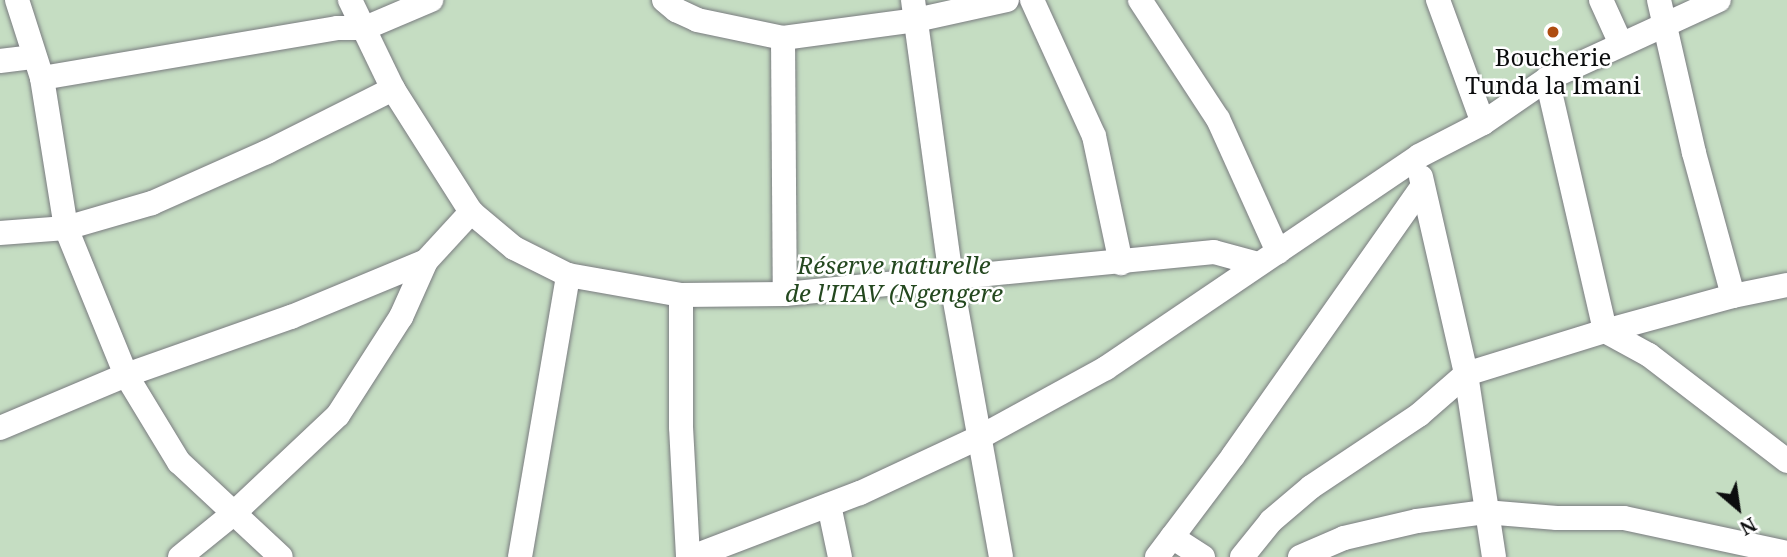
<!DOCTYPE html>
<html>
<head>
<meta charset="utf-8">
<style>
  body { margin:0 }
  #map { position:relative; width:1787px; height:557px; overflow:hidden; background:#e9eaef; font-family:"Noto Serif",serif }
  div>[style] { position:absolute }
  .green>* { inset:0; background:#c5ddc2 }
  .roads { filter:drop-shadow(0 0 2px #7a7c80) drop-shadow(0 0 2px #7a7c80) }
  .minor>* { height:24px; margin:-12px; padding:0 12px; transform-origin:12px; border-radius:12px; background:#fff }
  .dots>* { width:19px; height:19px; translate:-50% -50%; box-sizing:border-box; border:4px solid #fff; border-radius:50% }
  span { translate:-50% -50%; white-space:nowrap; text-align:center; line-height:1.15; -webkit-text-stroke:5px #fff; paint-order:stroke }
  .poi-label { font-size:24px; color:#0c0d0e }
  .park-label { font-size:24px; color:#24481f; font-style:italic }
  .north { position:absolute; left:1703px; top:473px; width:70px; height:70px; -webkit-text-stroke:5px #fff; paint-order:stroke; rotate:151deg; font-size:19px; font-weight:700; line-height:28px; text-align:center; color:#0c0d0e }
  .north::after { content:''; display:block; margin:auto; width:24px; height:32px; background:#0c0d0e; clip-path:polygon(50% 0,100% 100%,50% 72%,0 100%) }
</style>
</head>
<body>
<div id="map">
  <div class="green">
    <i style="clip-path:polygon(0 0,1787px 0,1787px 557px,0 557px)"></i>
  </div>
  <div class="roads">
    <div class="minor">
      <i style="left:17px;top:0;width:82px;rotate:72.2deg"></i>
      <i style="left:42px;top:78px;width:152px;rotate:80.9deg"></i>
      <i style="left:66px;top:228px;width:159px;rotate:67.8deg"></i>
      <i style="left:126px;top:375px;width:102px;rotate:58.7deg"></i>
      <i style="left:179px;top:462px;width:139px;rotate:43deg"></i>
      <i style="left:350px;top:0;width:99px;rotate:64.2deg"></i>
      <i style="left:393px;top:89px;width:146px;rotate:57.6deg"></i>
      <i style="left:471px;top:212px;width:56px;rotate:39.9deg"></i>
      <i style="left:514px;top:248px;width:60px;rotate:26.6deg"></i>
      <i style="left:568px;top:275px;width:115px;rotate:10deg"></i>
      <i style="left:681px;top:295px;width:104px;rotate:-0.6deg"></i>
      <i style="left:785px;top:294px;width:431px;rotate:-5.6deg"></i>
      <i style="left:1214px;top:252px;width:46px;rotate:15.3deg"></i>
      <i style="left:664px;top:0;width:16px;rotate:40deg"></i>
      <i style="left:676px;top:10px;width:23px;rotate:25deg"></i>
      <i style="left:697px;top:20px;width:88px;rotate:11.8deg"></i>
      <i style="left:783px;top:38px;width:134px;rotate:-7.7deg"></i>
      <i style="left:916px;top:20px;width:93px;rotate:-12.4deg"></i>
      <i style="left:913px;top:0;width:282px;rotate:82.2deg"></i>
      <i style="left:951px;top:279px;width:282px;rotate:79.8deg"></i>
      <i style="left:1032px;top:0;width:149px;rotate:65.5deg"></i>
      <i style="left:1094px;top:136px;width:130px;rotate:78deg"></i>
      <i style="left:1140px;top:0;width:142px;rotate:56.8deg"></i>
      <i style="left:1218px;top:119px;width:146px;rotate:65.7deg"></i>
      <i style="left:1438px;top:0;width:131px;rotate:69.9deg"></i>
      <i style="left:1601px;top:0;width:48px;rotate:65.6deg"></i>
      <i style="left:1659px;top:0;width:157px;rotate:77.1deg"></i>
      <i style="left:1694px;top:153px;width:148px;rotate:74.7deg"></i>
      <i style="left:783px;top:38px;width:256px;rotate:89.6deg"></i>
      <i style="left:0;top:61px;width:34px;rotate:-7deg"></i>
      <i style="left:42px;top:78px;width:299px;rotate:-9.6deg"></i>
      <i style="left:337px;top:28px;width:28px"></i>
      <i style="left:365px;top:28px;width:72px;rotate:-23deg"></i>
      <i style="left:1547px;top:79px;width:259px;rotate:77deg"></i>
      <i style="left:1605px;top:331px;width:50px;rotate:28.6deg"></i>
      <i style="left:1649px;top:355px;width:174px;rotate:37.5deg"></i>
      <i style="left:1421px;top:177px;width:202px;rotate:77.1deg"></i>
      <i style="left:1466px;top:374px;width:185px;rotate:81.3deg"></i>
      <i style="left:0;top:233px;width:66px;rotate:-4.3deg"></i>
      <i style="left:66px;top:228px;width:90px;rotate:-16.2deg"></i>
      <i style="left:152px;top:203px;width:126px;rotate:-23.9deg"></i>
      <i style="left:267px;top:152px;width:141px;rotate:-26.6deg"></i>
      <i style="left:681px;top:295px;width:132px;rotate:90deg"></i>
      <i style="left:681px;top:427px;width:130px;rotate:86.9deg"></i>
      <i style="left:0;top:428px;width:137px;rotate:-22.8deg"></i>
      <i style="left:126px;top:375px;width:175px;rotate:-19.4deg"></i>
      <i style="left:291px;top:317px;width:146px;rotate:-22.5deg"></i>
      <i style="left:829px;top:505px;width:53px;rotate:78.1deg"></i>
      <i style="left:1172px;top:537px;width:37px;rotate:33deg"></i>
      <i style="left:180px;top:557px;width:68px;rotate:-39.1deg"></i>
      <i style="left:233px;top:514px;width:144px;rotate:-43.3deg"></i>
      <i style="left:338px;top:415px;width:117px;rotate:-57.3deg"></i>
      <i style="left:401px;top:317px;width:61px;rotate:-65.9deg"></i>
      <i style="left:426px;top:261px;width:67px;rotate:-47.4deg"></i>
      <i style="left:520px;top:557px;width:286px;rotate:-80.3deg"></i>
      <i style="left:692px;top:557px;width:180px;rotate:-20.9deg"></i>
      <i style="left:860px;top:493px;width:135px;rotate:-25deg"></i>
      <i style="left:982px;top:436px;width:141px;rotate:-28.7deg"></i>
      <i style="left:1106px;top:368px;width:378px;rotate:-34.1deg"></i>
      <i style="left:1419px;top:156px;width:72px;rotate:-27.3deg"></i>
      <i style="left:1483px;top:123px;width:78px;rotate:-34.5deg"></i>
      <i style="left:1547px;top:79px;width:189px;rotate:-24.7deg"></i>
      <i style="left:1157px;top:557px;width:126px;rotate:-53deg"></i>
      <i style="left:1233px;top:456px;width:329px;rotate:-54.9deg"></i>
      <i style="left:1242px;top:557px;width:46px;rotate:-51.1deg"></i>
      <i style="left:1271px;top:521px;width:52px;rotate:-40.4deg"></i>
      <i style="left:1311px;top:487px;width:130px;rotate:-33.7deg"></i>
      <i style="left:1419px;top:415px;width:62px;rotate:-41.1deg"></i>
      <i style="left:1466px;top:374px;width:145px;rotate:-17.2deg"></i>
      <i style="left:1605px;top:331px;width:133px;rotate:-15.3deg"></i>
      <i style="left:1733px;top:296px;width:55px;rotate:-11.5deg"></i>
      <i style="left:1300px;top:557px;width:48px;rotate:-23.4deg"></i>
      <i style="left:1344px;top:538px;width:75px;rotate:-13.1deg"></i>
      <i style="left:1417px;top:521px;width:69px;rotate:-7.5deg"></i>
      <i style="left:1485px;top:512px;width:72px;rotate:4.8deg"></i>
      <i style="left:1557px;top:518px;width:67px"></i>
      <i style="left:1624px;top:518px;width:167px;rotate:12.1deg"></i>
    </div>
  </div>
  <div class="dots">
    <i style="left:1553px;top:32px;background:#ae4c10"></i>
  </div>
  <div class="poi-label">
    <span style="left:1553px;top:71px">Boucherie<br>Tunda la Imani</span>
  </div>
  <div class="park-label">
    <span style="left:894px;top:279px">Réserve naturelle<br>de l'ITAV (Ngengere</span>
  </div>
  <div class="north">N</div>
</div>
</body>
</html>
